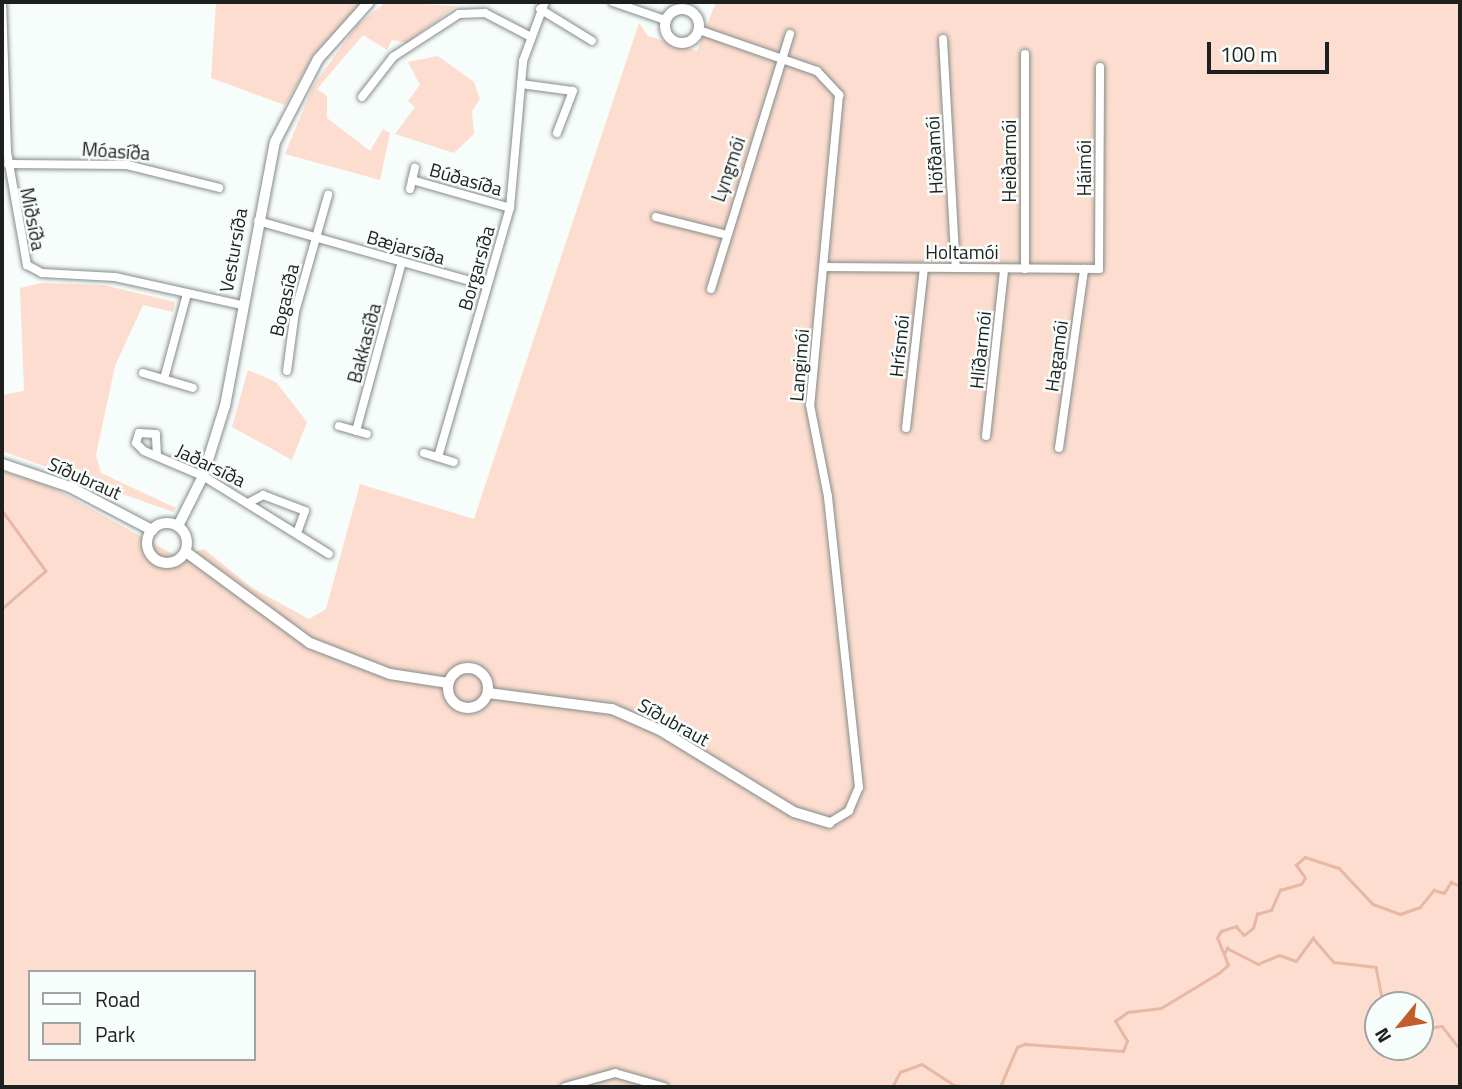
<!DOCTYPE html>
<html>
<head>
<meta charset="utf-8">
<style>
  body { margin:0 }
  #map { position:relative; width:1462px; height:1089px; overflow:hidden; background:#f7fdfa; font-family:"Titillium Web",sans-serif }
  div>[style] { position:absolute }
  .green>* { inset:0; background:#fcddcf }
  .stream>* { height:2.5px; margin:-1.25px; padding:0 1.25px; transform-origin:1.25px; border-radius:1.25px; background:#e7b8a3 }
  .roads { filter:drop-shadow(0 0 2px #868c89) drop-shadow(0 0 2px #868c89) }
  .street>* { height:8px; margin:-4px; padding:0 4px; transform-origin:4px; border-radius:4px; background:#fff }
  .secondary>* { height:10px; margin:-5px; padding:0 5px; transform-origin:5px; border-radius:5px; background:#fff }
  .secondary>.ring { margin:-5px; padding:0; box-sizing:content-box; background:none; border:10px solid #fff; border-radius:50% }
  span { translate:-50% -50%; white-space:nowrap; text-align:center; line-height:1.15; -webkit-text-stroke:5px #f7fdfa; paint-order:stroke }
  .street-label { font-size:19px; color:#1e201f }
  .frame { position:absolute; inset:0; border:4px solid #1e201f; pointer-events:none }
  .legend { position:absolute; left:28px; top:970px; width:228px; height:91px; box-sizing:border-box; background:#f7fdfa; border:2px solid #a0a5a2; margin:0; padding:9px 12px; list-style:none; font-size:21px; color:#1e201f }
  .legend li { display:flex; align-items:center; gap:14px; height:35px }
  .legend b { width:35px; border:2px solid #a0a5a2 }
  .north { position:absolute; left:1364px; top:991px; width:70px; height:70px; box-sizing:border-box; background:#f7fdfa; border:2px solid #a0a5a2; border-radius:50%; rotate:240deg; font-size:19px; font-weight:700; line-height:28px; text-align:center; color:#1e201f }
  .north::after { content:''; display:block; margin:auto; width:24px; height:32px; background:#c25d2a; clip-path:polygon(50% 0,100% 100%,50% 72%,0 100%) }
  .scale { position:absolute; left:1207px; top:42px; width:122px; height:32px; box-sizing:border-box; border:4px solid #1e201f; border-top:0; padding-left:9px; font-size:21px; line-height:24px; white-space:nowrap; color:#1e201f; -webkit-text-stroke:5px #f7fdfa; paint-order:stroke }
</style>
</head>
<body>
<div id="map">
  <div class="green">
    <i style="clip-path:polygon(216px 2px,363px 2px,316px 52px,285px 105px,211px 78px)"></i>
    <i style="clip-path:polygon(386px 2px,456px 6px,407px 43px,392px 40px,387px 50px,363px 35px,317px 89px,327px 96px,327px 118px,370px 151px,383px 129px,390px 133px,380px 180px,285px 154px,313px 86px,358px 24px)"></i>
    <i style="clip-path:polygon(evenodd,716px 2px,1460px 2px,1460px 1087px,2px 1087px,2px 471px,50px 486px,178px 557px,204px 549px,252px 588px,309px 619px,326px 609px,360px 484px,474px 519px,639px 23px,648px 36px,697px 51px,716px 2px,30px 972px,254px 972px,254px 1059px,30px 1059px,30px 972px,716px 2px,1378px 1005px,1420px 1005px,1420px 1047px,1378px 1047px,1378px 1005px)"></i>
    <i style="clip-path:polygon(438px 56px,474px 82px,480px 99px,472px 111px,474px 134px,454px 153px,395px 134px,415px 107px,408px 101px,420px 85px,408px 62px)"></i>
    <i style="clip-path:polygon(42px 283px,103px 285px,175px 302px,173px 312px,143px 305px,115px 366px,96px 455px,101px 473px,176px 508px,173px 512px,2px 451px,2px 395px,24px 391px,20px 288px)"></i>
    <i style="clip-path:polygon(248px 370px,276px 382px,307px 422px,292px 460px,232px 427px)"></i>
  </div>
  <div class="stream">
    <i style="left:2px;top:510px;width:75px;rotate:54.2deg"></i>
    <i style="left:46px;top:571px;width:58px;rotate:139.2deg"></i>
    <i style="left:1224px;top:954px;width:7px;rotate:-63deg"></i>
    <i style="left:1227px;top:948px;width:35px;rotate:27deg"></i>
    <i style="left:1258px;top:964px;width:23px;rotate:-23deg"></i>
    <i style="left:1279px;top:955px;width:18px;rotate:19deg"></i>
    <i style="left:1296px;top:961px;width:29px;rotate:-54deg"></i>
    <i style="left:1313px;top:938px;width:32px;rotate:49deg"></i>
    <i style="left:1334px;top:962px;width:42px;rotate:6.8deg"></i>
    <i style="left:1376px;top:967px;width:33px;rotate:79deg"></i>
    <i style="left:1382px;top:999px;width:11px;rotate:34deg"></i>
    <i style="left:1402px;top:1005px;width:9px"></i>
    <i style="left:1420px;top:1029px;width:22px;rotate:-8deg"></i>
    <i style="left:1442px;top:1026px;width:29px;rotate:52deg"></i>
    <i style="left:29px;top:1087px;width:22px"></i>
    <i style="left:892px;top:1087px;width:17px;rotate:-62deg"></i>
    <i style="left:900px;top:1072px;width:23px;rotate:-20deg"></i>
    <i style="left:922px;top:1064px;width:38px;rotate:33deg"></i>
    <i style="left:954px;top:1085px;width:17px;rotate:7deg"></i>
    <i style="left:1000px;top:1087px;width:43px;rotate:-67deg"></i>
    <i style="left:1017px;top:1047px;width:9px;rotate:-21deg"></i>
    <i style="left:1025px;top:1044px;width:98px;rotate:4.1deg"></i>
    <i style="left:1123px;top:1051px;width:11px;rotate:-68deg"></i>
    <i style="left:1127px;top:1041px;width:23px;rotate:-121deg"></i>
    <i style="left:1115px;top:1021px;width:16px;rotate:-35deg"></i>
    <i style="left:1128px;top:1012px;width:33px;rotate:-7deg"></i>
    <i style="left:1161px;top:1008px;width:68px;rotate:-31.1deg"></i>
    <i style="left:1219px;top:973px;width:12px;rotate:-42deg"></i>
    <i style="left:1228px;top:965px;width:29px;rotate:-112deg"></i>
    <i style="left:1217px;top:938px;width:8px;rotate:-60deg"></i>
    <i style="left:1221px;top:931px;width:16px;rotate:-18deg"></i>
    <i style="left:1236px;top:926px;width:12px;rotate:48deg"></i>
    <i style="left:1244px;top:935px;width:11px;rotate:-38deg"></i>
    <i style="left:1253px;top:928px;width:15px;rotate:-74deg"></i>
    <i style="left:1257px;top:914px;width:15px;rotate:-16deg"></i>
    <i style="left:1271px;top:910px;width:22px;rotate:-66deg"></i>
    <i style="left:1280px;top:890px;width:22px;rotate:-16deg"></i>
    <i style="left:1301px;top:884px;width:7px;rotate:-56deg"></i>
    <i style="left:1305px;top:878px;width:16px;rotate:-125deg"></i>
    <i style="left:1296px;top:865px;width:12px;rotate:-42deg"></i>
    <i style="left:1305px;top:857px;width:36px;rotate:18deg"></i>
    <i style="left:1339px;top:868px;width:50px;rotate:46.6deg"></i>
    <i style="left:1373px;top:904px;width:29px;rotate:20deg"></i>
    <i style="left:1400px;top:914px;width:21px;rotate:-19deg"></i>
    <i style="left:1420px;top:907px;width:22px;rotate:-51deg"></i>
    <i style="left:1434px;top:890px;width:10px;rotate:17deg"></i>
    <i style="left:1444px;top:893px;width:13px;rotate:-58deg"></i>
    <i style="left:1451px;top:882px;width:10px;rotate:24deg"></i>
  </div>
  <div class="roads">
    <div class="street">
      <i style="left:2px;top:2px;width:150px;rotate:88.1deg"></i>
      <i style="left:7px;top:152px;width:115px;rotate:80deg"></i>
      <i style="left:27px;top:265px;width:17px;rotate:28deg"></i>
      <i style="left:42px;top:273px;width:73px;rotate:3.1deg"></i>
      <i style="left:115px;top:277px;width:129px;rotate:12.5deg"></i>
      <i style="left:613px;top:2px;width:55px;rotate:19.1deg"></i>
      <i style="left:540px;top:9px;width:61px;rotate:31.6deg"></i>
      <i style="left:699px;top:30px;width:125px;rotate:19.2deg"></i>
      <i style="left:817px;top:71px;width:33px;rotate:47deg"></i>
      <i style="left:839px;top:95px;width:311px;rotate:95.3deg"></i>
      <i style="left:810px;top:405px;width:94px;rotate:78.9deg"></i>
      <i style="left:828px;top:497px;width:292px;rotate:83.9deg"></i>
      <i style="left:859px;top:787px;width:26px;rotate:113deg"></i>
      <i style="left:849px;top:811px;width:23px;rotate:149deg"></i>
      <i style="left:943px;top:39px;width:229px;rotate:86.8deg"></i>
      <i style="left:1025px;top:54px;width:215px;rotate:90deg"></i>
      <i style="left:521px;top:84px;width:52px;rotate:7.7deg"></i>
      <i style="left:573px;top:91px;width:45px;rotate:110.9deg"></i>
      <i style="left:362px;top:97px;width:51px;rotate:-52.2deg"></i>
      <i style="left:393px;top:57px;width:79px;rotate:-33.1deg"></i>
      <i style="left:459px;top:14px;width:26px;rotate:-2deg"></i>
      <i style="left:485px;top:13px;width:50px;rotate:27.6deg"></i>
      <i style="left:8px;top:164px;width:119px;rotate:0.5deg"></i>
      <i style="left:127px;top:165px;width:95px;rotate:14deg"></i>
      <i style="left:412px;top:180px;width:102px;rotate:15.9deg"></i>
      <i style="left:410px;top:189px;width:22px;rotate:-77deg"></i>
      <i style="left:656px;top:217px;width:69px;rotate:14.2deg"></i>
      <i style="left:258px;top:221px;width:238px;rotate:15.8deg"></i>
      <i style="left:825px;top:267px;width:274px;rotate:0.4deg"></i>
      <i style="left:1099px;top:269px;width:202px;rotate:-89.7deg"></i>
      <i style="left:711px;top:289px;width:267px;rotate:-72.8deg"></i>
      <i style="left:287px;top:371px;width:60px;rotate:-82.3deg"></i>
      <i style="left:295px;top:312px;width:122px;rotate:-74.2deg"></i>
      <i style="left:143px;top:373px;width:52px;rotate:16.7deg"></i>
      <i style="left:164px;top:379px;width:88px;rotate:-74.9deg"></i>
      <i style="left:339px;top:426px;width:29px;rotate:16deg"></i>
      <i style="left:906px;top:428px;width:161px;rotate:-83.6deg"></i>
      <i style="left:356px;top:431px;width:175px;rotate:-74.8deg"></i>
      <i style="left:986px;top:436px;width:168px;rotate:-83.8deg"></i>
      <i style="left:1059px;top:448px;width:181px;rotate:-82deg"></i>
      <i style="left:424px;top:453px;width:31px;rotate:17deg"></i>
      <i style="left:157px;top:456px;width:22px;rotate:-93deg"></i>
      <i style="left:156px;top:434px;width:17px;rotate:-177deg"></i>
      <i style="left:139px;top:433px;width:10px;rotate:107deg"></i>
      <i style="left:136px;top:443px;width:11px;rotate:45deg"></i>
      <i style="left:144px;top:451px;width:64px;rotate:23deg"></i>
      <i style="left:203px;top:476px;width:148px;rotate:31.8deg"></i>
      <i style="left:438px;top:457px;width:259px;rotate:-73.9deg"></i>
      <i style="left:510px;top:208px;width:148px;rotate:-84.9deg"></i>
      <i style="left:523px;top:61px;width:63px;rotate:-69.6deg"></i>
      <i style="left:250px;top:502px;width:15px;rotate:-28deg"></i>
      <i style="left:263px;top:495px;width:45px;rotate:20.9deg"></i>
      <i style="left:305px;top:511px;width:23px;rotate:110deg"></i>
      <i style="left:565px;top:1087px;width:52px;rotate:-15.6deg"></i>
      <i style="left:615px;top:1073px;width:51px;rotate:15.9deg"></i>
    </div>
    <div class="secondary">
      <i class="ring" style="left:665px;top:9px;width:24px;height:24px"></i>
      <i style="left:2px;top:464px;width:72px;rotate:18.7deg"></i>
      <i style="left:70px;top:487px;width:93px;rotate:27.7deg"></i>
      <i class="ring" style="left:147px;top:523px;width:30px;height:30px"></i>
      <i style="left:178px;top:526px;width:56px;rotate:-63.4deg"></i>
      <i style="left:203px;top:476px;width:73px;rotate:-72.6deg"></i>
      <i style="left:225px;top:406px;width:269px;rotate:-79.3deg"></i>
      <i style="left:275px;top:142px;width:93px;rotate:-62.6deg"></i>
      <i style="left:318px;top:59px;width:76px;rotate:-48.2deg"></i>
      <i style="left:186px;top:552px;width:154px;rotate:36.3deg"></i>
      <i style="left:310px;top:643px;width:86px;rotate:21.2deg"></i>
      <i style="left:390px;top:674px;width:59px;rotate:8.8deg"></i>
      <i class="ring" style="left:448px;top:668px;width:30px;height:30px"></i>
      <i style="left:488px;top:693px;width:125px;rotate:7.4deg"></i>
      <i style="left:612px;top:709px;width:52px;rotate:23.6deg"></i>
      <i style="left:660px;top:730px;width:157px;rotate:31.5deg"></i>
      <i style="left:794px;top:812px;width:37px;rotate:17deg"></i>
    </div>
  </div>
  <div class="street-label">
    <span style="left:116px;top:151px;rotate:4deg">Móasíða</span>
    <span style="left:934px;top:155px;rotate:-93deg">Höfðamói</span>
    <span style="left:1009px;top:161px;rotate:-90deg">Heiðarmói</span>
    <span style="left:1084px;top:168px;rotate:-90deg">Háimói</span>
    <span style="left:728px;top:169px;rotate:-71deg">Lyngmói</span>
    <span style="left:466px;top:179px;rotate:16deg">Búðasíða</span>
    <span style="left:33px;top:219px;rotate:79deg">Miðsíða</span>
    <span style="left:406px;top:247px;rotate:16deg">Bæjarsíða</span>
    <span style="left:233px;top:250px;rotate:-80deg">Vestursíða</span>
    <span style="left:962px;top:252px">Holtamói</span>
    <span style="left:476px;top:268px;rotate:-74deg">Borgarsíða</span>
    <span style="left:284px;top:300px;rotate:-77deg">Bogasíða</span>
    <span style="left:364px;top:343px;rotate:-75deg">Bakkasíða</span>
    <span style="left:899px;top:346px;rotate:-84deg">Hrísmói</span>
    <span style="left:980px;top:350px;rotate:-84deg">Hlíðarmói</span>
    <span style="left:1056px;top:356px;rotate:-82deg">Hagamói</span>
    <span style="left:799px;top:365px;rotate:-85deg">Langimói</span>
    <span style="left:211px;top:465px;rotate:26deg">Jaðarsíða</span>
    <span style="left:85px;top:478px;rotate:24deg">Síðubraut</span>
    <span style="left:674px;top:722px;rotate:29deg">Síðubraut</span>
  </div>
  <div class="frame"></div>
  <ul class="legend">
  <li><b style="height:9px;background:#fff"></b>Road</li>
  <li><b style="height:19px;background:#fcddcf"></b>Park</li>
  </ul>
  <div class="north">N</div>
  <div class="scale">100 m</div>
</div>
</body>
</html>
